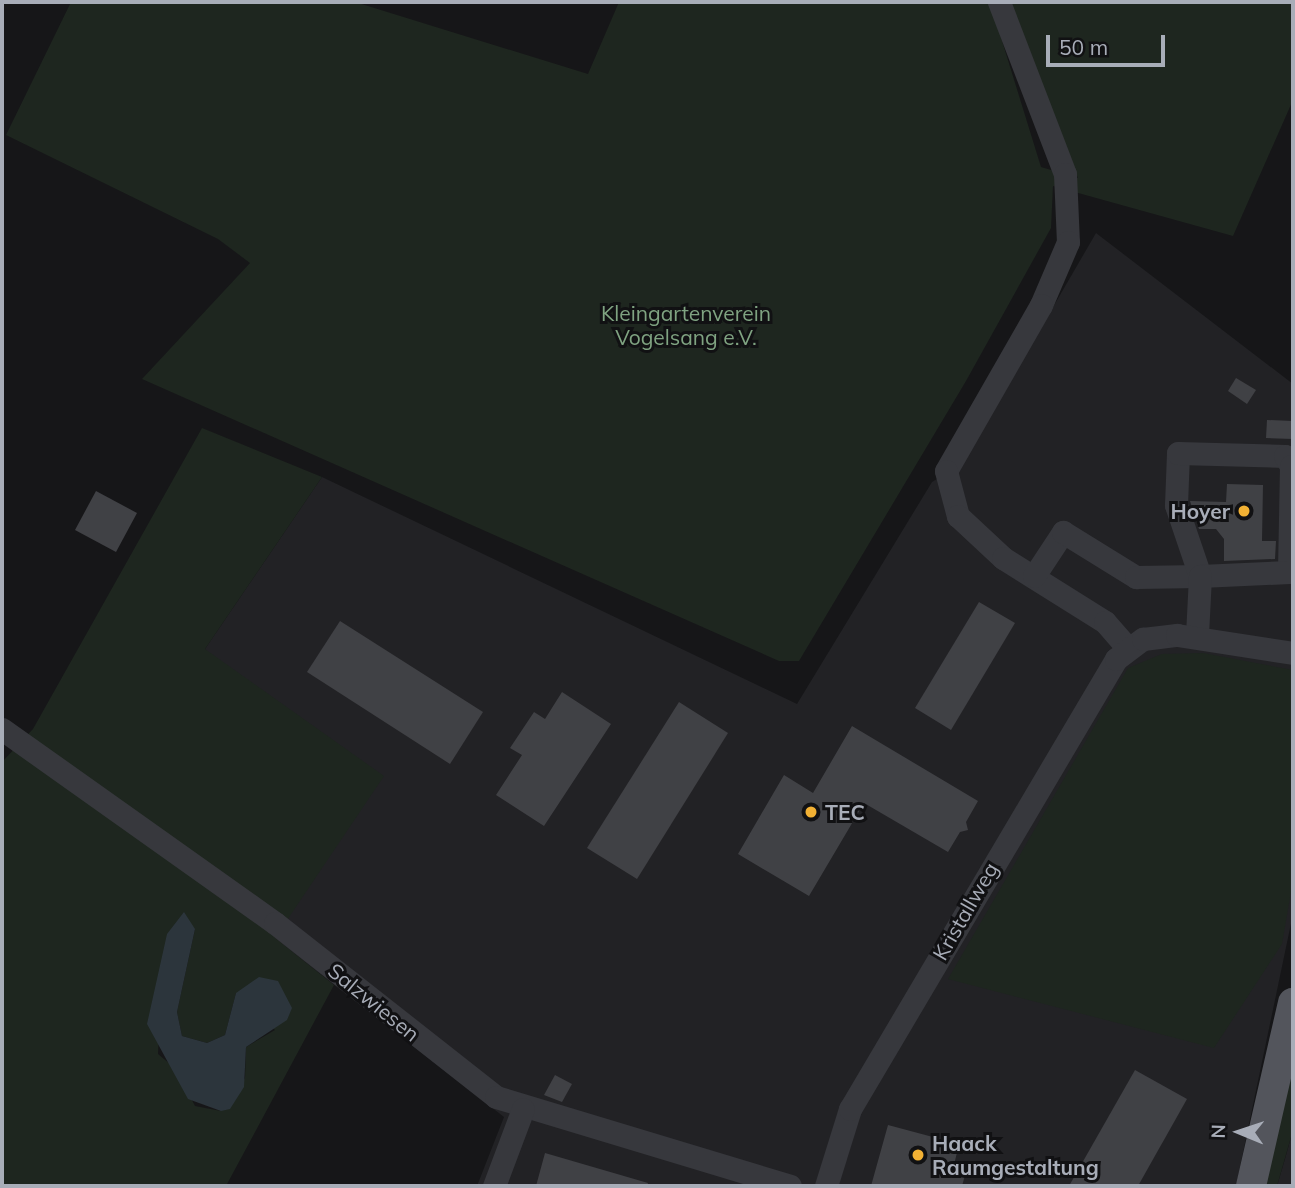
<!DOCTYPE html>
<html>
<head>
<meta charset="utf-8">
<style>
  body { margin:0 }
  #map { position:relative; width:1295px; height:1188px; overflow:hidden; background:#161618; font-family:Mulish,sans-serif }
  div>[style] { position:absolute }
  .built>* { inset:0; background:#222225 }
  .green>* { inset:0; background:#1e261f }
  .water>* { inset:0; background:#2c353c }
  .building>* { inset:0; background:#404145 }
  .minor>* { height:23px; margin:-11.5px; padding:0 11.5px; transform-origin:11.5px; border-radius:11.5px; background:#37383d }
  .major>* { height:30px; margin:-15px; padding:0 15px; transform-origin:15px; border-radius:15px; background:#53555c }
  .dots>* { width:19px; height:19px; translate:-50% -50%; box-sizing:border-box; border:4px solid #111113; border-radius:50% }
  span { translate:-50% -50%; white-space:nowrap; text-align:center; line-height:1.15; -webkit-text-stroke:6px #111113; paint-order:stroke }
  .park-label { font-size:21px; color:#7fa381 }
  .poi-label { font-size:21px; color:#a8adb8; font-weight:700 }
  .right { translate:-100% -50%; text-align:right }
  .left { translate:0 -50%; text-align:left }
  .street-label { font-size:21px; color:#a8adb8 }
  .frame { position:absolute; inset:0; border:4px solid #a8adb8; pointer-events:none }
  .north { position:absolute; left:1204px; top:1097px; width:70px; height:70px; -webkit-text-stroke:5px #111113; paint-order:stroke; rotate:272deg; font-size:19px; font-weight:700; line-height:28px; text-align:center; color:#a8adb8 }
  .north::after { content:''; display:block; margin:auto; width:24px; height:32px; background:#a8adb8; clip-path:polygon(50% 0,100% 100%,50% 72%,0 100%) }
  .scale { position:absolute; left:1046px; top:35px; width:119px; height:32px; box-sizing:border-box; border:4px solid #a8adb8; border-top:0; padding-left:9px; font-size:21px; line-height:24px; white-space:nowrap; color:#a8adb8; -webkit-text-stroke:5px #111113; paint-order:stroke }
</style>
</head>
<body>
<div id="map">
  <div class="built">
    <i style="clip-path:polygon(1096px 233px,1293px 384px,1293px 914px,1236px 1186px,477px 1186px,504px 1117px,274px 938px,205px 649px,322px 477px,797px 704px,932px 482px,962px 464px)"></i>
    <i style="clip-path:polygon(1293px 1130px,1293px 1186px,1277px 1186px,1285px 1159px)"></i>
  </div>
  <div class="green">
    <i style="clip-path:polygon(71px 2px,355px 2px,588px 74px,619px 2px,990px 2px,1041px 167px,1078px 178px,1007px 2px,1293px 2px,1293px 100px,1233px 236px,1053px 186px,1051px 228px,966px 381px,799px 661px,779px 661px,142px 379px,250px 263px,218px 239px,6px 135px)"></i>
    <i style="clip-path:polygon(evenodd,202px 428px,322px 477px,205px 649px,384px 776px,275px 938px,334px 985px,226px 1186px,2px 1186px,2px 762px,33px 729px,202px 428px,195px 929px,177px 1012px,182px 1036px,207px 1043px,225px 1035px,236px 993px,275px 1030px,246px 1047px,245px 1078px,221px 1111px,195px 1106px,176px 1069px,158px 1054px,162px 971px,195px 929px)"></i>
    <i style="clip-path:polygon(1203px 653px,1293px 670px,1293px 880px,1282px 944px,1214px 1048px,948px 979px,1128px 668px,1162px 654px)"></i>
    <i style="clip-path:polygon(1293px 1063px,1293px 1130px,1277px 1186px,1261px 1186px)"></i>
  </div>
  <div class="water">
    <i style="clip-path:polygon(184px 912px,195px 929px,177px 1012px,182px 1036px,207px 1043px,225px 1035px,236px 993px,259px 977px,278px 981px,292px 1008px,287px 1020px,246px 1047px,244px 1087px,230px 1109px,221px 1111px,188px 1099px,147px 1024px,167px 934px)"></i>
  </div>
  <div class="building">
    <i style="clip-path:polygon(1236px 378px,1256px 390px,1247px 404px,1228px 391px)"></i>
    <i style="clip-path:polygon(1267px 420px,1293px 421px,1293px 439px,1266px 438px)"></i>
    <i style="clip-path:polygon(1227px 484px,1263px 485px,1262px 541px,1276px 541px,1275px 559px,1224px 561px,1224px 539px,1216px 529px,1199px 529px,1190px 501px,1226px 502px)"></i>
    <i style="clip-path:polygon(96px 491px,137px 513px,116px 552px,75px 530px)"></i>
    <i style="clip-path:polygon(979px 602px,1015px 623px,951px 730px,915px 708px)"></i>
    <i style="clip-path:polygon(340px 621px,483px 712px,450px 764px,307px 672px)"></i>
    <i style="clip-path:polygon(562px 692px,611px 724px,544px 826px,496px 795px,522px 755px,510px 748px,534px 712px,545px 719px)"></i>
    <i style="clip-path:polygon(679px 702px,728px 733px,637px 879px,587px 848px)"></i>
    <i style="clip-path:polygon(852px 726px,978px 801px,966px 822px,968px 830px,960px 832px,948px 852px,864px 803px,809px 896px,738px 854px,784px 775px,813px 793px)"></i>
    <i style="clip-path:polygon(1135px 1070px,1187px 1099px,1138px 1186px,1069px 1186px)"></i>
    <i style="clip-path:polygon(555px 1075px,572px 1084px,562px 1102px,544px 1095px)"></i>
    <i style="clip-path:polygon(888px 1125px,959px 1144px,954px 1165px,967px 1168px,962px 1186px,871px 1186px)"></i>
    <i style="clip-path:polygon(545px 1153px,648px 1183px,647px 1186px,536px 1186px)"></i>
  </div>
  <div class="minor">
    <i style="left:999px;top:2px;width:184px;rotate:69deg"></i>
    <i style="left:1065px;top:174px;width:68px;rotate:87.5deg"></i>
    <i style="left:1068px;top:242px;width:69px;rotate:113.2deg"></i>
    <i style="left:1041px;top:305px;width:191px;rotate:119.8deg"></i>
    <i style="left:946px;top:471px;width:47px;rotate:75.1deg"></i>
    <i style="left:958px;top:516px;width:62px;rotate:43deg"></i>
    <i style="left:1003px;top:558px;width:120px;rotate:32.1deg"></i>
    <i style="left:1105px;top:622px;width:35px;rotate:49deg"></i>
    <i style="left:1034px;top:576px;width:53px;rotate:-56.6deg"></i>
    <i style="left:1063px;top:532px;width:86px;rotate:31.7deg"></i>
    <i style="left:1136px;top:577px;width:64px;rotate:-0.9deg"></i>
    <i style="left:1200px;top:576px;width:75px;rotate:-108.7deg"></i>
    <i style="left:1176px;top:505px;width:52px;rotate:-87.8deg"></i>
    <i style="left:1178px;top:453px;width:107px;rotate:1.6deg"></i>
    <i style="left:1285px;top:456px;width:12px;rotate:59deg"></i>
    <i style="left:1291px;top:466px;width:106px;rotate:91.1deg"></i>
    <i style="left:1289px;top:572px;width:89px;rotate:177.4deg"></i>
    <i style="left:1200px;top:576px;width:60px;rotate:92.9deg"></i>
    <i style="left:2px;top:729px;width:335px;rotate:35.4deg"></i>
    <i style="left:275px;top:923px;width:281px;rotate:38.2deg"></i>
    <i style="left:496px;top:1097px;width:307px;rotate:16.8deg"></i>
    <i style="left:494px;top:1186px;width:82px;rotate:-69.4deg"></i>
    <i style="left:826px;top:1186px;width:81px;rotate:-72.7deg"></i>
    <i style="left:850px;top:1109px;width:523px;rotate:-59.41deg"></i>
    <i style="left:1116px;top:659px;width:34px;rotate:-37deg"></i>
    <i style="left:1143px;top:639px;width:34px;rotate:-7deg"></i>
    <i style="left:1177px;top:635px;width:117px;rotate:8.8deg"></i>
  </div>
  <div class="major">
    <i style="left:1251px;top:1186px;width:188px;rotate:-77.1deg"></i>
  </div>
  <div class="dots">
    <i style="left:1244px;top:511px;background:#f2b134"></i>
    <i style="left:811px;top:812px;background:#f2b134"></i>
    <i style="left:918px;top:1155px;background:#f2b134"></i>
  </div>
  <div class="park-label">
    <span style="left:686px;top:325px">Kleingartenverein<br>Vogelsang e.V.</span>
  </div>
  <div class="poi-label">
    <span class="right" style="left:1230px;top:511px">Hoyer</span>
    <span class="left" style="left:825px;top:812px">TEC</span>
    <span class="left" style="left:932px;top:1155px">Haack<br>Raumgestaltung</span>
  </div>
  <div class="street-label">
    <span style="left:965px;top:911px;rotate:-60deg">Kristallweg</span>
    <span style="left:374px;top:1002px;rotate:39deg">Salzwiesen</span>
  </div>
  <div class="frame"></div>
  <div class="north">N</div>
  <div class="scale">50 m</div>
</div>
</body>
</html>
